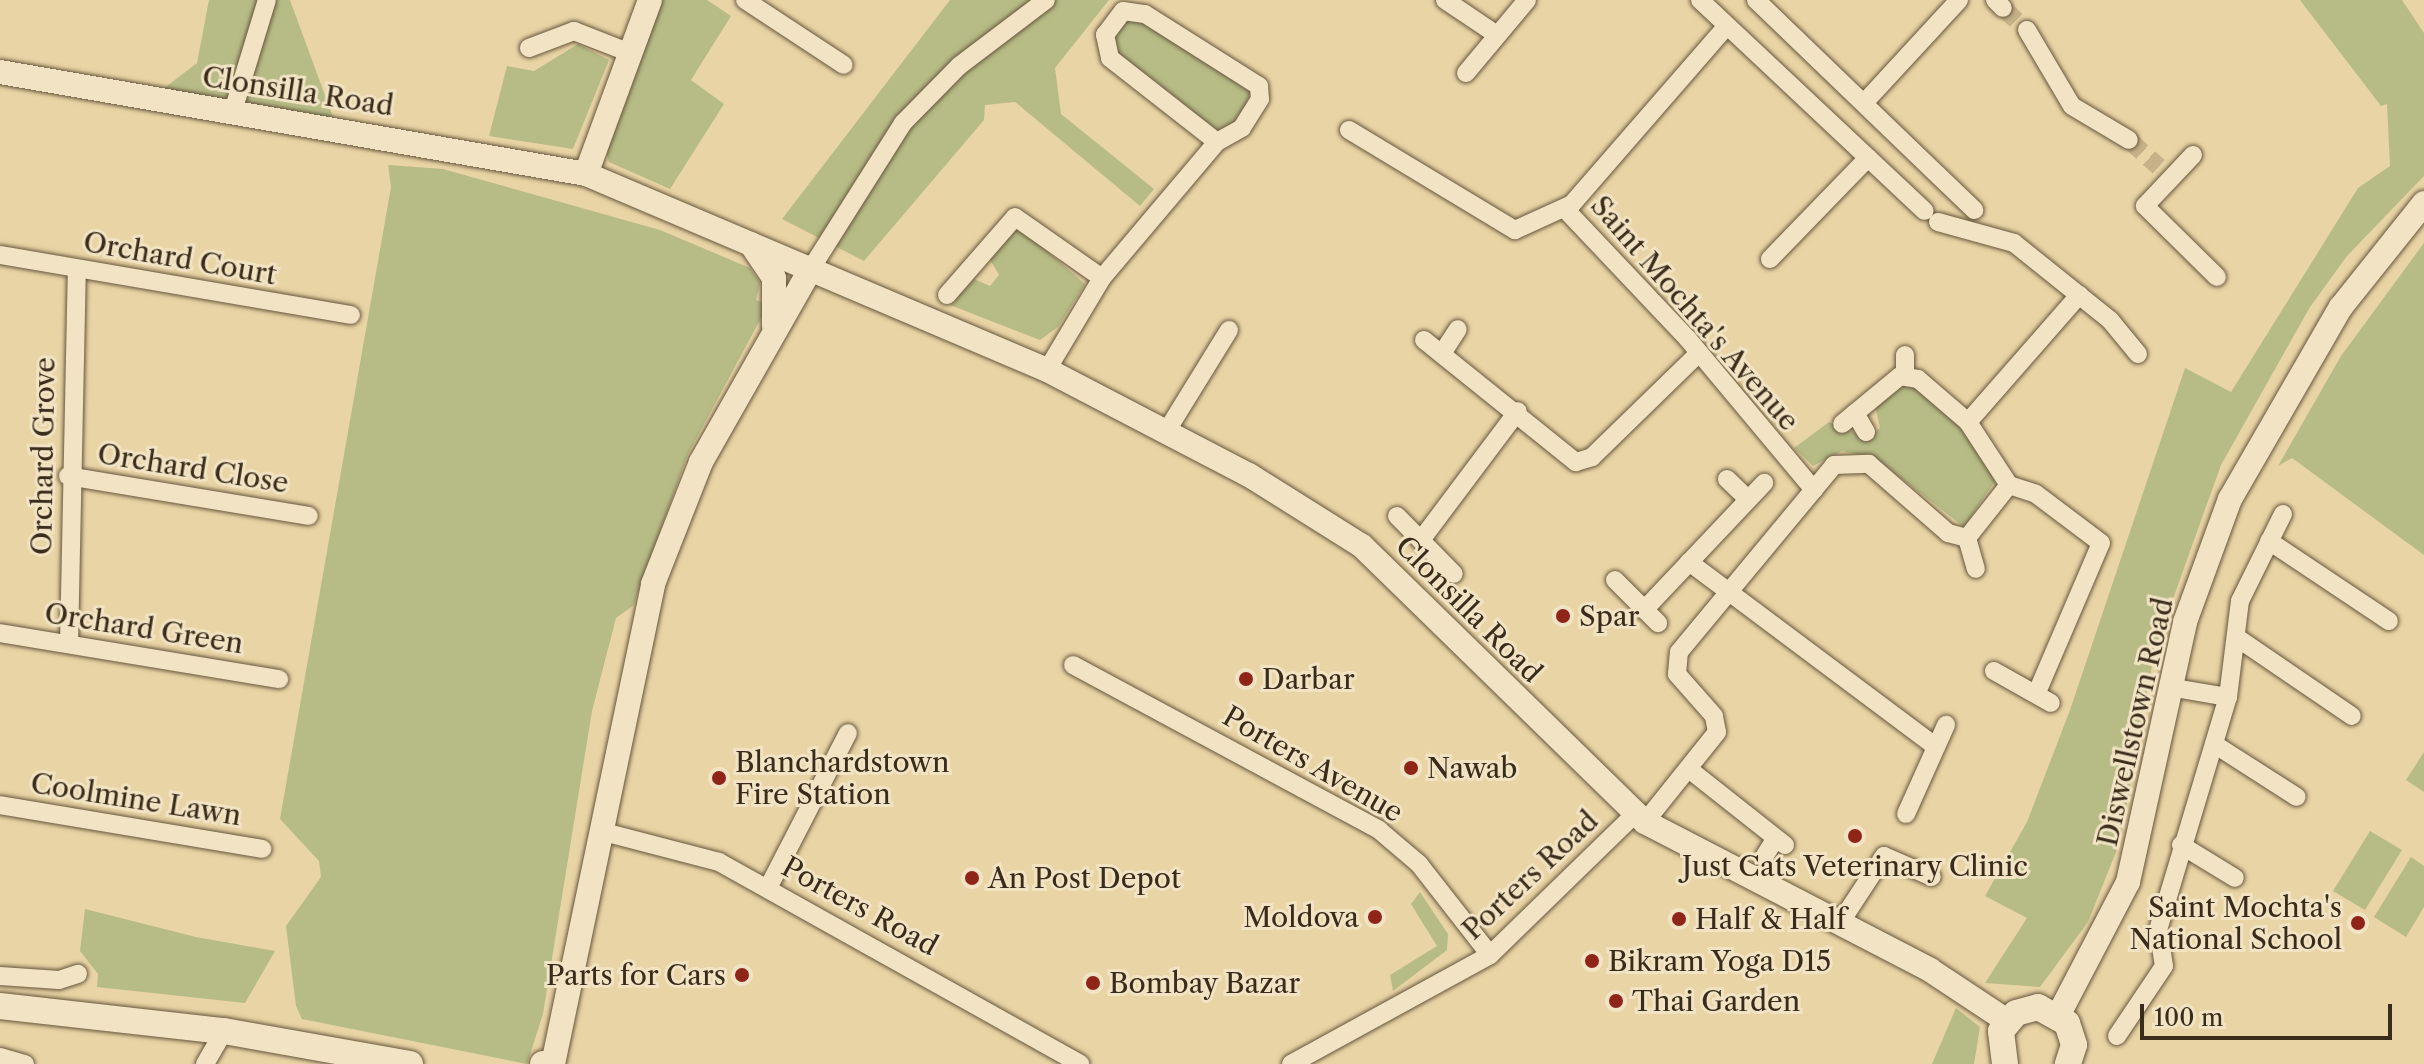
<!DOCTYPE html>
<html>
<head>
<meta charset="utf-8">
<style>
  body { margin:0 }
  #map { position:relative; width:2424px; height:1064px; overflow:hidden; background:#e9d4a5; font-family:"Libre Caslon Text",serif }
  div>[style] { position:absolute }
  .green>* { inset:0; background:#b7bc86 }
  .minor-tunnel>* { height:18px; margin-top:-9px; transform-origin:0; background:repeating-linear-gradient(90deg,#c6b289 0 18px,transparent 0 27px) }
  .roads { filter:drop-shadow(0 0 2px #66563d) drop-shadow(0 0 2px #66563d) }
  .minor>* { height:18px; margin:-9px; padding:0 9px; transform-origin:9px; border-radius:9px; background:#f1e3c4 }
  .tertiary>* { height:24px; margin:-12px; padding:0 12px; transform-origin:12px; border-radius:12px; background:#f1e3c4 }
  .secondary>* { height:26px; margin:-13px; padding:0 13px; transform-origin:13px; border-radius:13px; background:#f1e3c4 }
  .dots>* { width:22px; height:22px; translate:-50% -50%; box-sizing:border-box; border:4px solid #f1e3c4; border-radius:50% }
  span { translate:-50% -50%; white-space:nowrap; text-align:center; line-height:1.15; -webkit-text-stroke:6px #f1e3c4; paint-order:stroke }
  .street-label { font-size:28px; color:#3a2c1a }
  .poi-label { font-size:28px; color:#3a2c1a }
  .left { translate:0 -50%; text-align:left }
  .right { translate:-100% -50%; text-align:right }
  .scale { position:absolute; left:2140px; top:1004px; width:252px; height:36px; box-sizing:border-box; border:4px solid #3a2c1a; border-top:0; padding-left:10px; font-size:24px; line-height:28px; white-space:nowrap; color:#3a2c1a; -webkit-text-stroke:6px #f1e3c4; paint-order:stroke }
</style>
</head>
<body>
<div id="map">
  <div class="green">
    <i style="clip-path:polygon(209px 0,290px 0,334px 120px,163px 89px,197px 63px)"></i>
    <i style="clip-path:polygon(661px 0,707px 0,731px 16px,691px 80px,724px 104px,670px 189px,609px 162px,606px 151px)"></i>
    <i style="clip-path:polygon(950px 0,1109px 0,1055px 68px,1061px 114px,1154px 189px,1140px 206px,1015px 102px,985px 105px,984px 120px,864px 261px,782px 219px)"></i>
    <i style="clip-path:polygon(2300px 0,2402px 0,2424px 33px,2424px 176px,2347px 256px,2310px 307px,2221px 465px,2155px 649px,2120px 842px,2088px 922px,2040px 987px,1985px 983px,2027px 918px,1985px 896px,2027px 822px,2070px 710px,2185px 368px,2231px 392px,2358px 188px,2390px 166px,2387px 104px,2381px 106px)"></i>
    <i style="clip-path:polygon(1125px 20px,1140px 20px,1251px 91px,1242px 117px,1223px 131px,1214px 129px,1114px 51px,1115px 32px)"></i>
    <i style="clip-path:polygon(578px 44px,609px 60px,573px 149px,489px 136px,507px 66px,534px 71px)"></i>
    <i style="clip-path:polygon(388px 165px,443px 169px,660px 230px,750px 268px,760px 283px,756px 300px,768px 305px,688px 454px,633px 606px,616px 618px,592px 711px,543px 1014px,527px 1064px,302px 1019px,296px 1006px,286px 926px,321px 877px,319px 861px,280px 819px,391px 187px)"></i>
    <i style="clip-path:polygon(1019px 227px,1085px 284px,1058px 327px,1040px 340px,950px 305px,974px 279px,990px 286px,999px 275px,989px 258px)"></i>
    <i style="clip-path:polygon(2424px 243px,2424px 555px,2292px 458px,2278px 466px,2341px 356px)"></i>
    <i style="clip-path:polygon(1903px 386px,1916px 386px,1957px 423px,1999px 475px,1964px 527px,1875px 458px,1842px 451px,1813px 466px,1794px 448px,1829px 422px,1867px 438px,1880px 428px,1875px 405px)"></i>
    <i style="clip-path:polygon(2424px 752px,2424px 792px,2406px 780px)"></i>
    <i style="clip-path:polygon(2370px 831px,2402px 850px,2365px 910px,2333px 891px)"></i>
    <i style="clip-path:polygon(2411px 857px,2424px 866px,2424px 907px,2406px 937px,2374px 917px)"></i>
    <i style="clip-path:polygon(1420px 892px,1448px 934px,1447px 950px,1393px 991px,1390px 975px,1437px 946px,1411px 904px)"></i>
    <i style="clip-path:polygon(85px 909px,196px 937px,275px 951px,245px 1003px,97px 987px,98px 974px,80px 951px)"></i>
    <i style="clip-path:polygon(1956px 1008px,1980px 1027px,1974px 1064px,1932px 1064px)"></i>
  </div>
  <div class="minor-tunnel">
    <i style="left:2003px;top:8px;width:33px;rotate:43deg"></i>
    <i style="left:2129px;top:140px;width:40px;rotate:42deg"></i>
  </div>
  <div class="roads">
    <div class="minor">
      <i style="left:745px;top:0;width:118px;rotate:33.3deg"></i>
      <i style="left:1445px;top:0;width:63px;rotate:33.9deg"></i>
      <i style="left:1700px;top:0;width:308px;rotate:43.2deg"></i>
      <i style="left:1756px;top:0;width:303px;rotate:43.9deg"></i>
      <i style="left:1995px;top:0;width:11px;rotate:45deg"></i>
      <i style="left:2027px;top:30px;width:88px;rotate:59.4deg"></i>
      <i style="left:2072px;top:106px;width:66px;rotate:30.8deg"></i>
      <i style="left:529px;top:48px;width:48px;rotate:-20.7deg"></i>
      <i style="left:574px;top:31px;width:58px;rotate:21.3deg"></i>
      <i style="left:1466px;top:73px;width:95px;rotate:-50.1deg"></i>
      <i style="left:1864px;top:103px;width:140px;rotate:-47.3deg"></i>
      <i style="left:233px;top:111px;width:116px;rotate:-73deg"></i>
      <i style="left:1349px;top:130px;width:194px;rotate:31.1deg"></i>
      <i style="left:1515px;top:230px;width:63px;rotate:-24.5deg"></i>
      <i style="left:1572px;top:204px;width:233px;rotate:-49deg"></i>
      <i style="left:2193px;top:155px;width:70px;rotate:133.3deg"></i>
      <i style="left:2145px;top:206px;width:101px;rotate:44.6deg"></i>
      <i style="left:1565px;top:209px;width:178px;rotate:46.6deg"></i>
      <i style="left:1687px;top:338px;width:198px;rotate:50.1deg"></i>
      <i style="left:1938px;top:222px;width:79px;rotate:15.4deg"></i>
      <i style="left:2014px;top:243px;width:123px;rotate:38.7deg"></i>
      <i style="left:2110px;top:320px;width:44px;rotate:50.5deg"></i>
      <i style="left:0;top:255px;width:356px;rotate:9.7deg"></i>
      <i style="left:1770px;top:259px;width:141px;rotate:-45.9deg"></i>
      <i style="left:812px;top:267px;width:170px;rotate:-57.7deg"></i>
      <i style="left:903px;top:123px;width:80px;rotate:-45.5deg"></i>
      <i style="left:959px;top:66px;width:109px;rotate:-37.2deg"></i>
      <i style="left:947px;top:295px;width:103px;rotate:-48.9deg"></i>
      <i style="left:1015px;top:217px;width:106px;rotate:35deg"></i>
      <i style="left:1424px;top:340px;width:195px;rotate:38.8deg"></i>
      <i style="left:1576px;top:462px;width:17px;rotate:-17deg"></i>
      <i style="left:1592px;top:457px;width:149px;rotate:-44.2deg"></i>
      <i style="left:1443px;top:352px;width:27px;rotate:-57deg"></i>
      <i style="left:1905px;top:355px;width:21px;rotate:90deg"></i>
      <i style="left:1047px;top:370px;width:107px;rotate:-59.1deg"></i>
      <i style="left:1102px;top:278px;width:178px;rotate:-49.8deg"></i>
      <i style="left:1217px;top:142px;width:136px;rotate:-141.9deg"></i>
      <i style="left:1110px;top:58px;width:24px;rotate:-102deg"></i>
      <i style="left:1105px;top:35px;width:30px;rotate:-53deg"></i>
      <i style="left:1123px;top:11px;width:22px;rotate:8deg"></i>
      <i style="left:1145px;top:14px;width:135px;rotate:32.3deg"></i>
      <i style="left:1259px;top:86px;width:13px;rotate:86deg"></i>
      <i style="left:1260px;top:99px;width:34px;rotate:122deg"></i>
      <i style="left:1242px;top:128px;width:29px;rotate:151deg"></i>
      <i style="left:1855px;top:413px;width:22px;rotate:60deg"></i>
      <i style="left:1968px;top:422px;width:169px;rotate:-48.8deg"></i>
      <i style="left:1166px;top:432px;width:120px;rotate:-58.3deg"></i>
      <i style="left:68px;top:476px;width:244px;rotate:9.4deg"></i>
      <i style="left:1727px;top:479px;width:29px;rotate:44deg"></i>
      <i style="left:2009px;top:485px;width:28px;rotate:18deg"></i>
      <i style="left:2036px;top:494px;width:81px;rotate:37deg"></i>
      <i style="left:2101px;top:543px;width:160px;rotate:113.2deg"></i>
      <i style="left:1397px;top:516px;width:81px;rotate:45.5deg"></i>
      <i style="left:1967px;top:538px;width:32px;rotate:74deg"></i>
      <i style="left:1421px;top:540px;width:161px;rotate:-53.1deg"></i>
      <i style="left:2269px;top:541px;width:144px;rotate:33.7deg"></i>
      <i style="left:1689px;top:562px;width:306px;rotate:36.8deg"></i>
      <i style="left:1615px;top:580px;width:61px;rotate:45deg"></i>
      <i style="left:1644px;top:610px;width:175px;rotate:-46.6deg"></i>
      <i style="left:0;top:633px;width:283px;rotate:9.4deg"></i>
      <i style="left:2236px;top:637px;width:140px;rotate:34.3deg"></i>
      <i style="left:69px;top:644px;width:375px;rotate:-88.8deg"></i>
      <i style="left:1073px;top:665px;width:348px;rotate:28.3deg"></i>
      <i style="left:1379px;top:830px;width:52px;rotate:40.4deg"></i>
      <i style="left:1419px;top:864px;width:115px;rotate:52deg"></i>
      <i style="left:1994px;top:671px;width:65px;rotate:29.3deg"></i>
      <i style="left:2169px;top:687px;width:60px;rotate:9.6deg"></i>
      <i style="left:2214px;top:744px;width:98px;rotate:32.6deg"></i>
      <i style="left:1690px;top:770px;width:121px;rotate:38.3deg"></i>
      <i style="left:0;top:805px;width:266px;rotate:9.5deg"></i>
      <i style="left:1906px;top:814px;width:98px;rotate:-65.8deg"></i>
      <i style="left:1645px;top:822px;width:115px;rotate:-51.3deg"></i>
      <i style="left:1717px;top:732px;width:16px;rotate:-101deg"></i>
      <i style="left:1714px;top:716px;width:56px;rotate:-131.4deg"></i>
      <i style="left:1677px;top:674px;width:22px;rotate:-85deg"></i>
      <i style="left:1679px;top:652px;width:243px;rotate:-50.3deg"></i>
      <i style="left:1834px;top:465px;width:35px;rotate:-2deg"></i>
      <i style="left:1869px;top:464px;width:105px;rotate:41.1deg"></i>
      <i style="left:1948px;top:533px;width:20px;rotate:15deg"></i>
      <i style="left:1967px;top:538px;width:68px;rotate:-51.6deg"></i>
      <i style="left:2009px;top:485px;width:75px;rotate:-123.1deg"></i>
      <i style="left:1968px;top:422px;width:66px;rotate:-139.3deg"></i>
      <i style="left:1918px;top:379px;width:18px;rotate:-171deg"></i>
      <i style="left:1900px;top:376px;width:75px;rotate:140.4deg"></i>
      <i style="left:600px;top:831px;width:123px;rotate:14.6deg"></i>
      <i style="left:719px;top:862px;width:414px;rotate:29.2deg"></i>
      <i style="left:2181px;top:845px;width:63px;rotate:31.4deg"></i>
      <i style="left:1764px;top:857px;width:22px;rotate:-58deg"></i>
      <i style="left:769px;top:886px;width:172px;rotate:-62.7deg"></i>
      <i style="left:1840px;top:923px;width:80px;rotate:-56.7deg"></i>
      <i style="left:1884px;top:856px;width:52px;rotate:23.6deg"></i>
      <i style="left:0;top:976px;width:59px;rotate:3.9deg"></i>
      <i style="left:59px;top:980px;width:20px;rotate:-18deg"></i>
      <i style="left:2117px;top:1036px;width:84px;rotate:-56.1deg"></i>
      <i style="left:2164px;top:966px;width:36px;rotate:-99deg"></i>
      <i style="left:2158px;top:930px;width:243px;rotate:-73.3deg"></i>
      <i style="left:2228px;top:697px;width:97px;rotate:-82.9deg"></i>
      <i style="left:2240px;top:601px;width:97px;rotate:-63.7deg"></i>
      <i style="left:0;top:1057px;width:26px;rotate:16deg"></i>
      <i style="left:205px;top:1064px;width:38px;rotate:-60deg"></i>
      <i style="left:1291px;top:1064px;width:227px;rotate:-28.7deg"></i>
      <i style="left:1490px;top:955px;width:202px;rotate:-44.2deg"></i>
    </div>
    <div class="tertiary">
      <i style="left:0;top:72px;width:595px;rotate:9.87deg"></i>
      <i style="left:586px;top:174px;width:501px;rotate:23.03deg"></i>
      <i style="left:1047px;top:370px;width:228px;rotate:27.5deg"></i>
      <i style="left:1249px;top:475px;width:133px;rotate:32.1deg"></i>
      <i style="left:1362px;top:546px;width:395px;rotate:44.3deg"></i>
      <i style="left:1645px;top:822px;width:321px;rotate:27.4deg"></i>
      <i style="left:1930px;top:970px;width:92px;rotate:33.5deg"></i>
      <i style="left:586px;top:174px;width:185px;rotate:-69.8deg"></i>
      <i style="left:751px;top:244px;width:41px;rotate:55.9deg"></i>
      <i style="left:774px;top:278px;width:48px;rotate:90deg"></i>
      <i style="left:2059px;top:1014px;width:149px;rotate:-62.4deg"></i>
      <i style="left:2128px;top:882px;width:266px;rotate:-77.6deg"></i>
      <i style="left:2185px;top:622px;width:131px;rotate:-69.9deg"></i>
      <i style="left:2230px;top:499px;width:222px;rotate:-60deg"></i>
      <i style="left:2341px;top:307px;width:133px;rotate:-51.4deg"></i>
      <i style="left:553px;top:1064px;width:490px;rotate:-78.2deg"></i>
      <i style="left:653px;top:584px;width:131px;rotate:-68.5deg"></i>
      <i style="left:701px;top:462px;width:224px;rotate:-60.4deg"></i>
    </div>
    <div class="secondary">
      <i style="left:0;top:1006px;width:225px;rotate:6.4deg"></i>
      <i style="left:224px;top:1031px;width:189px;rotate:10.1deg"></i>
      <i style="left:543px;top:1064px;width:2px"></i>
      <i style="left:2005px;top:1064px;width:33px;rotate:-97deg"></i>
      <i style="left:2001px;top:1031px;width:23px;rotate:-50deg"></i>
      <i style="left:2016px;top:1013px;width:23px;rotate:-15deg"></i>
      <i style="left:2038px;top:1007px;width:33px;rotate:29deg"></i>
      <i style="left:2067px;top:1023px;width:23px;rotate:72deg"></i>
      <i style="left:2074px;top:1045px;width:20px;rotate:108deg"></i>
    </div>
  </div>
  <div class="dots">
    <i style="left:1563px;top:616px;background:#8f2418"></i>
    <i style="left:1246px;top:679px;background:#8f2418"></i>
    <i style="left:1411px;top:768px;background:#8f2418"></i>
    <i style="left:719px;top:778px;background:#8f2418"></i>
    <i style="left:1855px;top:836px;background:#8f2418"></i>
    <i style="left:972px;top:878px;background:#8f2418"></i>
    <i style="left:1375px;top:917px;background:#8f2418"></i>
    <i style="left:1679px;top:919px;background:#8f2418"></i>
    <i style="left:2358px;top:923px;background:#8f2418"></i>
    <i style="left:1592px;top:961px;background:#8f2418"></i>
    <i style="left:742px;top:975px;background:#8f2418"></i>
    <i style="left:1093px;top:983px;background:#8f2418"></i>
    <i style="left:1616px;top:1001px;background:#8f2418"></i>
  </div>
  <div class="street-label">
    <span style="left:298px;top:91px;rotate:9deg">Clonsilla Road</span>
    <span style="left:180px;top:258px;rotate:10deg">Orchard Court</span>
    <span style="left:1695px;top:313px;rotate:49deg">Saint Mochta's Avenue</span>
    <span style="left:43px;top:456px;rotate:-89deg">Orchard Grove</span>
    <span style="left:193px;top:468px;rotate:9deg">Orchard Close</span>
    <span style="left:1469px;top:609px;rotate:45deg">Clonsilla Road</span>
    <span style="left:144px;top:628px;rotate:9deg">Orchard Green</span>
    <span style="left:2135px;top:722px;rotate:-77deg">Diswellstown Road</span>
    <span style="left:1313px;top:764px;rotate:30deg">Porters Avenue</span>
    <span style="left:136px;top:799px;rotate:9deg">Coolmine Lawn</span>
    <span style="left:1530px;top:875px;rotate:-43deg">Porters Road</span>
    <span style="left:860px;top:906px;rotate:29deg">Porters Road</span>
  </div>
  <div class="poi-label">
    <span class="left" style="left:1579px;top:616px">Spar</span>
    <span class="left" style="left:1262px;top:679px">Darbar</span>
    <span class="left" style="left:735px;top:778px">Blanchardstown<br>Fire Station</span>
    <span class="left" style="left:1427px;top:768px">Nawab</span>
    <span style="left:1855px;top:866px">Just Cats Veterinary Clinic</span>
    <span class="left" style="left:988px;top:878px">An Post Depot</span>
    <span class="right" style="left:2342px;top:923px">Saint Mochta's<br>National School</span>
    <span class="right" style="left:1359px;top:917px">Moldova</span>
    <span class="left" style="left:1695px;top:919px">Half &amp; Half</span>
    <span class="left" style="left:1608px;top:961px">Bikram Yoga D15</span>
    <span class="right" style="left:726px;top:975px">Parts for Cars</span>
    <span class="left" style="left:1109px;top:983px">Bombay Bazar</span>
    <span class="left" style="left:1632px;top:1001px">Thai Garden</span>
  </div>
  <div class="scale">100 m</div>
</div>
</body>
</html>
